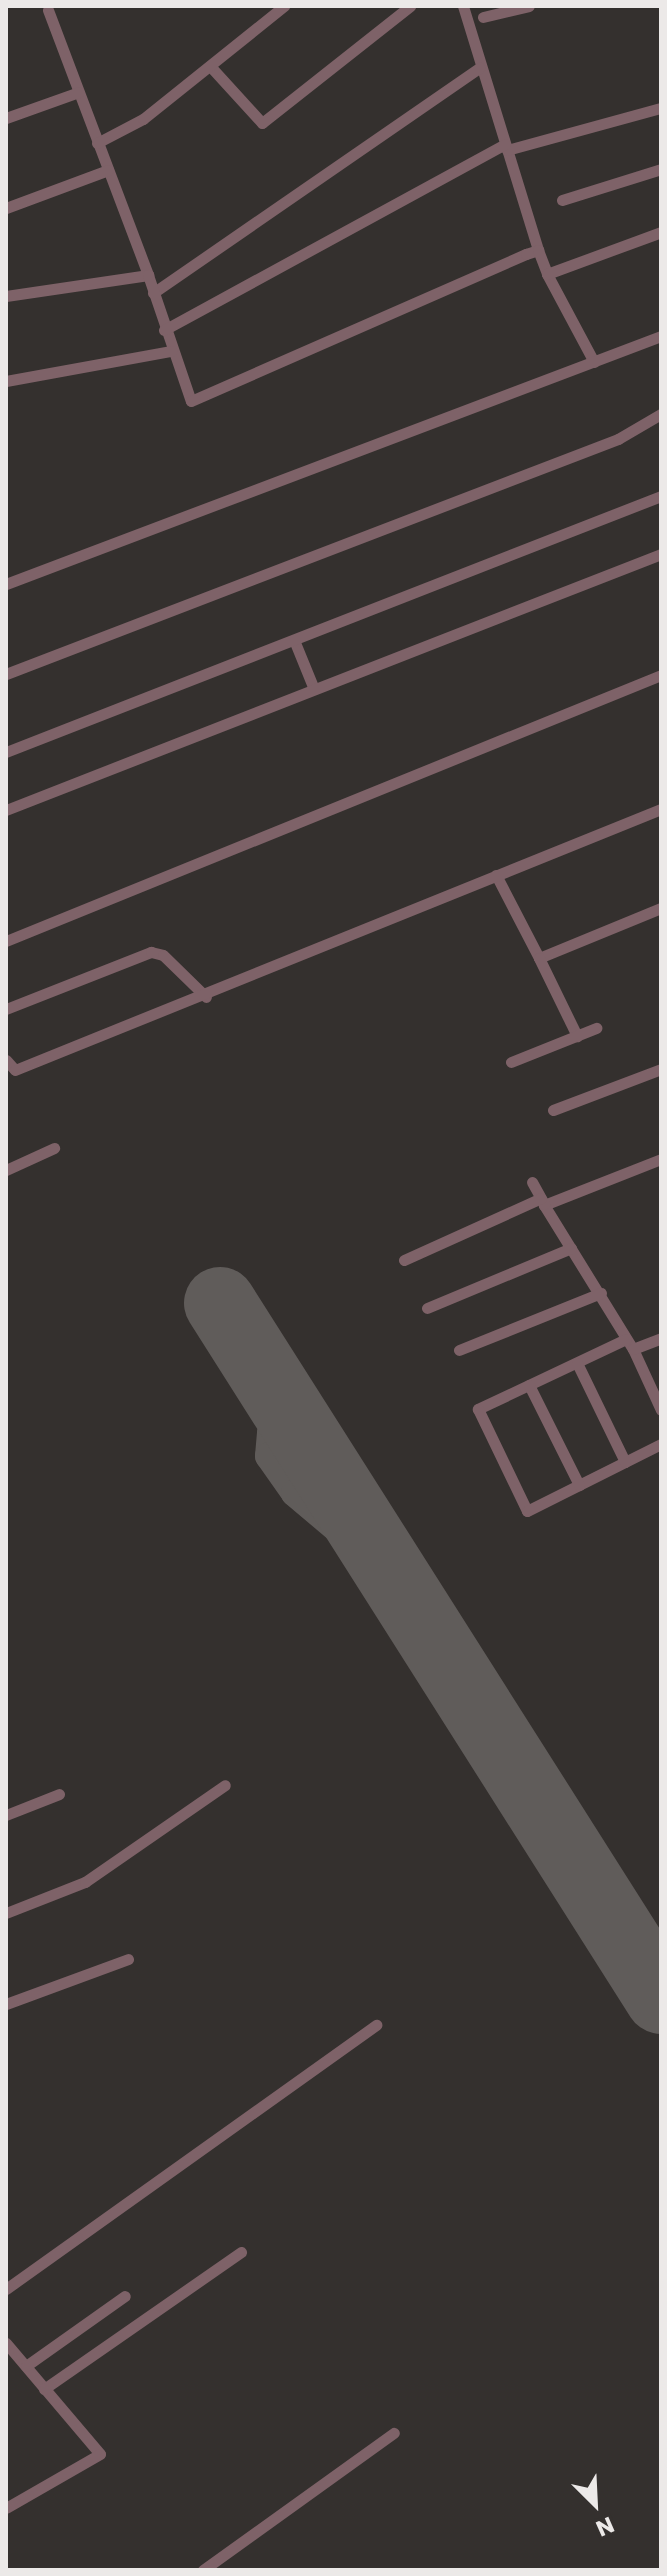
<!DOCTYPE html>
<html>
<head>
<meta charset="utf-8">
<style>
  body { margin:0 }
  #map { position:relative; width:667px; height:2576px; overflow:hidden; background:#34302e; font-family:Poppins,sans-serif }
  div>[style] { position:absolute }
  .taxiway>* { height:28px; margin:-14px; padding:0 14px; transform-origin:14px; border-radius:14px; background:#605c5a }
  .runway>* { height:72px; margin:-36px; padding:0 36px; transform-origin:36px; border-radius:36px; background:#605c5a }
  .minor>* { height:11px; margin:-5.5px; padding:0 5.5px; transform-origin:5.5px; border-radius:5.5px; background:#7e6268 }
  span { translate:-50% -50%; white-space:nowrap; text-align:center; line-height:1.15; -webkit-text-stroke:7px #34302e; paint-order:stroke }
  .frame { position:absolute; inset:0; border:8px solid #ece9e8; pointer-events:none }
  .north { position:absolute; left:555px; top:2464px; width:80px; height:80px; -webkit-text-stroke:6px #34302e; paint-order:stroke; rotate:156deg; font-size:22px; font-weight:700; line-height:32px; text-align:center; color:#ece9e8 }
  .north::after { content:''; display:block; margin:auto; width:28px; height:36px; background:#ece9e8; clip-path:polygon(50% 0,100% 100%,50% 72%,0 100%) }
</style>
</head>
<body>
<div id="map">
  <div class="taxiway">
    <i style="left:292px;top:1418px;width:26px;rotate:144deg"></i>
    <i style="left:271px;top:1433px;width:23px;rotate:95deg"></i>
    <i style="left:269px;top:1456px;width:45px;rotate:54.9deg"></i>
    <i style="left:295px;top:1493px;width:126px;rotate:40.2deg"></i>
  </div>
  <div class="runway">
    <i style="left:220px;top:1303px;width:823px;rotate:57.6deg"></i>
  </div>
  <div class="minor">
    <i style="left:463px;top:6px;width:255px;rotate:72.9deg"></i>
    <i style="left:48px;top:10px;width:283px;rotate:69.3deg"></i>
    <i style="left:483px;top:17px;width:47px;rotate:-13.4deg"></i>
    <i style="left:210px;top:66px;width:77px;rotate:47.6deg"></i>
    <i style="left:262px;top:123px;width:189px;rotate:-38.3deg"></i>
    <i style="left:6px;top:118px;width:77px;rotate:-19.6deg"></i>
    <i style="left:97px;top:143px;width:52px;rotate:-27.6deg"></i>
    <i style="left:143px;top:119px;width:181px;rotate:-38.7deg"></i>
    <i style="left:507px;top:150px;width:160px;rotate:-15.3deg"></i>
    <i style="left:562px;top:200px;width:104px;rotate:-17.4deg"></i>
    <i style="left:6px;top:208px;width:109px;rotate:-20.4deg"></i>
    <i style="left:153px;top:293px;width:397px;rotate:-34.6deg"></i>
    <i style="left:6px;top:296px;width:144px;rotate:-8.4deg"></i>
    <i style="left:148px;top:275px;width:133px;rotate:71.2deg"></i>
    <i style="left:191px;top:401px;width:366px;rotate:-23.7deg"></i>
    <i style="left:526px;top:254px;width:13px;rotate:-18deg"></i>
    <i style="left:538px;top:250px;width:26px;rotate:69deg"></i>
    <i style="left:164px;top:330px;width:388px;rotate:-28.6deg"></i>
    <i style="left:594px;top:362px;width:100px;rotate:-118.1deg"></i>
    <i style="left:547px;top:274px;width:121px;rotate:-20.2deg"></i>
    <i style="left:6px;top:381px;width:168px;rotate:-10.3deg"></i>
    <i style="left:6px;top:584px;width:700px;rotate:-20.74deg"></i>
    <i style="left:294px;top:640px;width:53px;rotate:67.8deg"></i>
    <i style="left:6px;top:674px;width:656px;rotate:-21.01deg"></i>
    <i style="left:618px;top:439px;width:50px;rotate:-30.2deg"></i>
    <i style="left:6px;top:752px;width:703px;rotate:-21.35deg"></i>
    <i style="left:6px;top:810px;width:703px;rotate:-21.35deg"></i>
    <i style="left:496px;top:875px;width:93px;rotate:62.6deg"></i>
    <i style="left:539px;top:958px;width:132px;rotate:-22.3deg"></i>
    <i style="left:6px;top:941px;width:707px;rotate:-22.1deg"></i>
    <i style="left:539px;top:958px;width:87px;rotate:64deg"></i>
    <i style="left:6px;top:1009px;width:156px;rotate:-21.5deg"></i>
    <i style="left:151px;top:952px;width:12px;rotate:14deg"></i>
    <i style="left:163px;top:955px;width:60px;rotate:44.3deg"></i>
    <i style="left:6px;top:1060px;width:13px;rotate:48deg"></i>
    <i style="left:15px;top:1070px;width:697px;rotate:-22deg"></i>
    <i style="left:511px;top:1062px;width:92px;rotate:-21.8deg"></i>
    <i style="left:553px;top:1110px;width:116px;rotate:-20.8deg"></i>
    <i style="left:661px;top:1159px;width:126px;rotate:158.5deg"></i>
    <i style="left:544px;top:1205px;width:169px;rotate:58.3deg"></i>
    <i style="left:633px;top:1349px;width:67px;rotate:65.3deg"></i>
    <i style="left:6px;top:1170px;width:53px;rotate:-24.6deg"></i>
    <i style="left:532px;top:1182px;width:25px;rotate:61deg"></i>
    <i style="left:404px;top:1260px;width:150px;rotate:-24.3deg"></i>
    <i style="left:427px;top:1308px;width:156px;rotate:-22.6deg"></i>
    <i style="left:626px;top:1339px;width:164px;rotate:154.7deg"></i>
    <i style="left:478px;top:1409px;width:113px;rotate:64.3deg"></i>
    <i style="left:527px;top:1511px;width:150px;rotate:-26.6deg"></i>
    <i style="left:633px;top:1349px;width:30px;rotate:-21deg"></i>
    <i style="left:459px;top:1350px;width:153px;rotate:-21.9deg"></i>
    <i style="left:577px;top:1363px;width:110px;rotate:64.1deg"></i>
    <i style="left:529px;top:1385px;width:112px;rotate:63.4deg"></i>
    <i style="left:6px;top:1815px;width:57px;rotate:-21.6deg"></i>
    <i style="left:6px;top:1913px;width:85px;rotate:-21.4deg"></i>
    <i style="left:85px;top:1882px;width:170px;rotate:-34.7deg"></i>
    <i style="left:6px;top:2004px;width:130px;rotate:-20.2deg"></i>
    <i style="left:6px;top:2289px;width:455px;rotate:-35.5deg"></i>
    <i style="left:6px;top:2343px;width:145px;rotate:49.7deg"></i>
    <i style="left:100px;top:2454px;width:108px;rotate:150.1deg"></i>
    <i style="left:26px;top:2366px;width:121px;rotate:-35.3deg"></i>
    <i style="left:44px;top:2389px;width:240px;rotate:-34.8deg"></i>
    <i style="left:203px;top:2570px;width:235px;rotate:-35.7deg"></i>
  </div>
  <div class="frame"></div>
  <div class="north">N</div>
</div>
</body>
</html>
